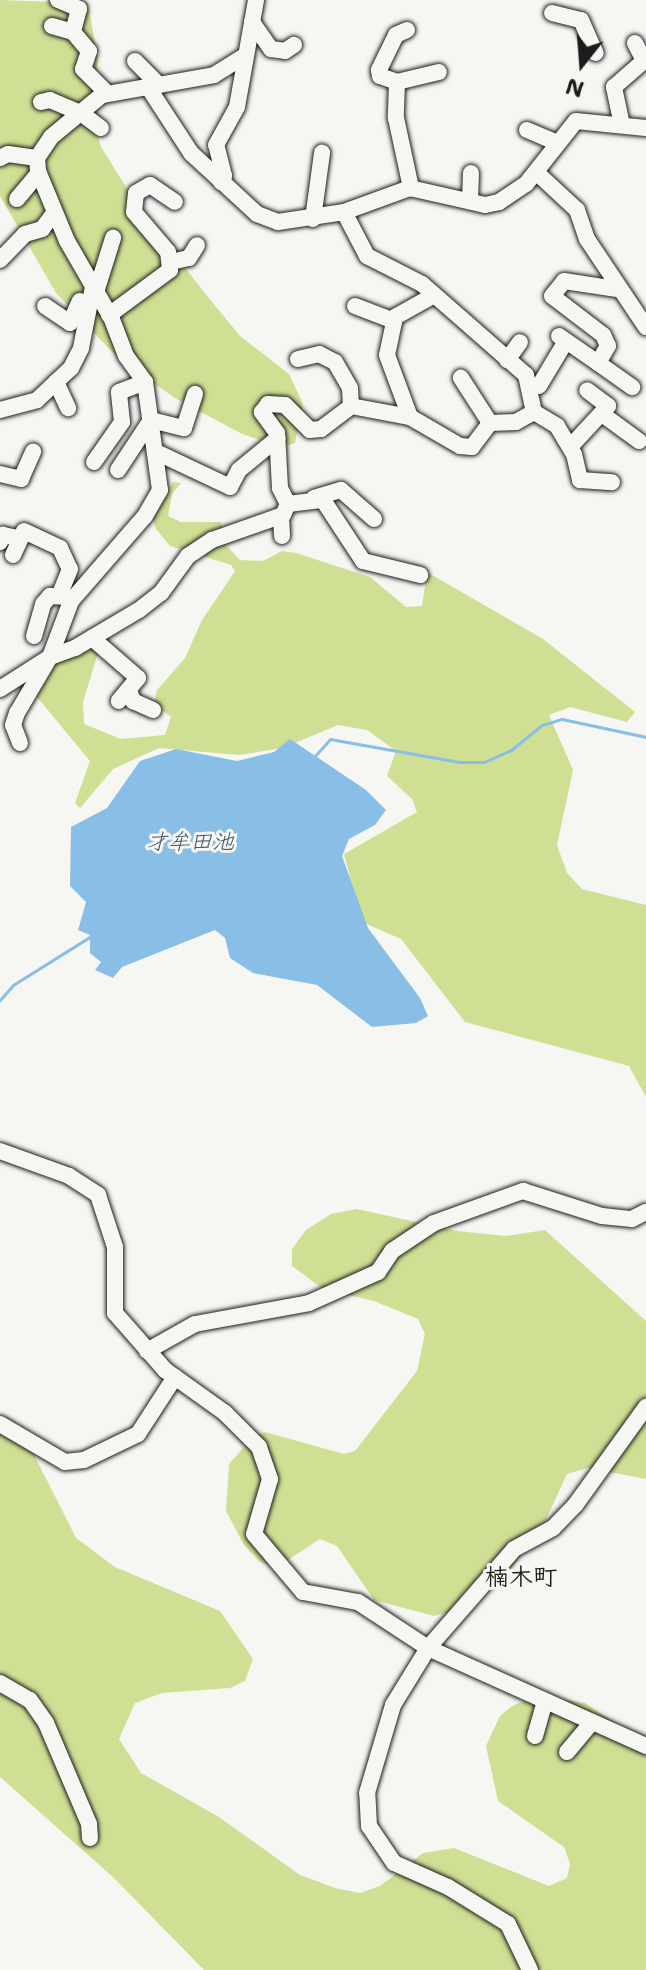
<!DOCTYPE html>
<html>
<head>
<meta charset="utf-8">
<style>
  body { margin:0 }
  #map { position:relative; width:646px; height:1970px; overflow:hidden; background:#f6f6f2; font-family:"Shantell Sans","Klee One",sans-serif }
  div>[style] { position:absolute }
  .green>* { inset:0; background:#cfe094 }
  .water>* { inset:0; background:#89bfe7 }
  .stream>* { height:3px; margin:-1.5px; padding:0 1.5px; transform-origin:1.5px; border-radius:1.5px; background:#89bfe7 }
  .roads { filter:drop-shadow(0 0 2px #1c1c1c) drop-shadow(0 0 2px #1c1c1c) }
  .minor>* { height:16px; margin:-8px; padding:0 8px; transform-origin:8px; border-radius:8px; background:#f6f6f2 }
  span { translate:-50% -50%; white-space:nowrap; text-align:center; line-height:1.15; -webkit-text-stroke:6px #f6f6f2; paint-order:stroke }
  .water-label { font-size:22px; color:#425563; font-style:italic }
  .quarter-label { font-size:24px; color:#1c1c1c; font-weight:700 }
  .north { position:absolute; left:542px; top:24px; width:80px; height:80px; -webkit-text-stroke:6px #f6f6f2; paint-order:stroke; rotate:197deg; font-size:22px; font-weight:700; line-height:32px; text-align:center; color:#1c1c1c }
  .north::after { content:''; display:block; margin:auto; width:28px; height:36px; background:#1c1c1c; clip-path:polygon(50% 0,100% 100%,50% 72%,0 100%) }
</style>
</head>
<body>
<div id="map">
  <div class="green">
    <i style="clip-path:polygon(0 0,88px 3px,98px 61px,92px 115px,101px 147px,145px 217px,212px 302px,240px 336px,289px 374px,303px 404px,295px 443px,282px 447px,242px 434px,175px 398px,118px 358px,56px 293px,0 196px)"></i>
    <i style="clip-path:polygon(173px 482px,181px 483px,172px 494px,168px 516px,181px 522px,221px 522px,225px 544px,240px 560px,263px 561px,282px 551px,296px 553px,370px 577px,406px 607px,422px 606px,427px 572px,543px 639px,635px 712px,627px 722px,570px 707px,549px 715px,573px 770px,557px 845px,567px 873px,582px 889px,646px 905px,646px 1097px,629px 1066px,465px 1022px,401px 939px,362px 922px,344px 854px,417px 812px,412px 799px,387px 776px,396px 751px,367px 730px,338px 725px,283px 748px,239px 755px,159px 748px,113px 769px,80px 808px,75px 803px,90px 761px,32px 691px,56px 653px,72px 640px,95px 647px,98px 653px,83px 702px,84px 724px,121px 739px,165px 735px,171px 717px,154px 704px,157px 690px,185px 658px,202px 620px,235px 571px,231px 565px,170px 546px,156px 529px,152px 516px)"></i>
    <i style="clip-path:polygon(357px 1209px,457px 1231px,506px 1236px,545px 1230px,646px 1321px,646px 1479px,588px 1468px,567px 1474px,543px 1526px,502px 1581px,454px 1611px,434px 1616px,374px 1600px,337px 1546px,320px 1539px,277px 1567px,260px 1562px,244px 1545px,226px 1511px,229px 1464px,253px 1437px,265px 1432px,344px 1454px,355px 1451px,417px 1371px,425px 1334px,418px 1319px,374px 1301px,323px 1289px,292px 1266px,292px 1249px,306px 1230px,331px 1214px)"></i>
    <i style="clip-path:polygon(0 1426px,27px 1441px,76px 1538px,115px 1567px,220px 1611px,253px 1659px,245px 1681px,230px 1688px,162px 1693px,135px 1703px,119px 1739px,141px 1773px,219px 1817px,300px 1875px,335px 1888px,360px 1893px,380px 1886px,423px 1853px,454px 1848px,549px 1886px,567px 1878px,570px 1864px,564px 1847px,498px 1801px,486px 1746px,500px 1716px,512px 1706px,539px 1695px,585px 1703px,646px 1743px,646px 1970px,204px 1970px,113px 1877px,0 1777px)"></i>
  </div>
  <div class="water">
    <i style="clip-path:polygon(290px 739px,366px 790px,386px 810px,375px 825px,349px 839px,342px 856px,368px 928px,420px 998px,428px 1016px,416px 1023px,372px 1027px,317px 985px,253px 973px,230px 958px,225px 938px,215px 930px,122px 967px,113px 978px,95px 970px,101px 962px,90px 953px,90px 935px,78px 930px,86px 902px,70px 886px,71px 827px,107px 808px,140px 761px,176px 749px,237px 761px,274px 752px)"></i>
  </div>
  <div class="stream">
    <i style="left:313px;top:758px;width:25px;rotate:-48deg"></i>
    <i style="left:330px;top:739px;width:131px;rotate:10.1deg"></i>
    <i style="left:459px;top:762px;width:25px"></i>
    <i style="left:484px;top:762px;width:30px;rotate:-24deg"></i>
    <i style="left:511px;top:750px;width:40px;rotate:-39deg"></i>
    <i style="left:542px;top:725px;width:21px;rotate:-17deg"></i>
    <i style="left:562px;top:719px;width:86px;rotate:12.1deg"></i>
    <i style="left:0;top:1000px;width:20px;rotate:-49deg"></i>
    <i style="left:13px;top:985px;width:92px;rotate:-32.1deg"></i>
  </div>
  <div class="roads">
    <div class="minor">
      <i style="left:58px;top:0;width:23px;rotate:23deg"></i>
      <i style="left:79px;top:9px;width:24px;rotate:105deg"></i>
      <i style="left:552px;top:13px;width:30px;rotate:14deg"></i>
      <i style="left:581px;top:20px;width:36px;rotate:66deg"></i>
      <i style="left:252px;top:22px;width:33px;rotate:55deg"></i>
      <i style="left:271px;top:49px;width:14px;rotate:8deg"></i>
      <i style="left:285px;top:51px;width:11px;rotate:-34deg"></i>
      <i style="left:52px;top:26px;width:22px;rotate:16deg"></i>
      <i style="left:73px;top:32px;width:25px;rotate:50deg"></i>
      <i style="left:89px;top:51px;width:19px;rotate:108deg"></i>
      <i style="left:83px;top:69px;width:34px;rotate:45deg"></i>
      <i style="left:407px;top:30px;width:12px;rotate:156deg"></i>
      <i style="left:396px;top:35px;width:39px;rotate:116deg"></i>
      <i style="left:379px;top:70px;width:6px;rotate:81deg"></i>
      <i style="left:380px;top:76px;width:18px;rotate:19deg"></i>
      <i style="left:397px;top:82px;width:36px;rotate:92deg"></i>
      <i style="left:396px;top:118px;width:72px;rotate:77.9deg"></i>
      <i style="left:635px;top:43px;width:20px;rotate:63deg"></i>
      <i style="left:135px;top:61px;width:34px;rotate:45deg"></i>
      <i style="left:397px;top:82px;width:43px;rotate:-13.4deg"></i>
      <i style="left:148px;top:87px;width:79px;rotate:56.9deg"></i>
      <i style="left:191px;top:153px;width:90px;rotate:42.7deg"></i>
      <i style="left:257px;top:214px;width:22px;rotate:21deg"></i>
      <i style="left:278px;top:222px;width:67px;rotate:-8.6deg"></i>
      <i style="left:344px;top:212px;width:70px;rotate:-20deg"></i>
      <i style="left:410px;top:188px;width:77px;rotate:12.8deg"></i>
      <i style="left:485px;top:205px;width:14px;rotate:-12deg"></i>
      <i style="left:499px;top:202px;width:32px;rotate:-34deg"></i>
      <i style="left:526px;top:184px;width:80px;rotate:-51.6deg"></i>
      <i style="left:576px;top:121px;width:70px;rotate:5.7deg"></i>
      <i style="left:41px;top:102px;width:9px;rotate:-13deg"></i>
      <i style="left:50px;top:100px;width:34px;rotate:23deg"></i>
      <i style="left:81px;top:113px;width:25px;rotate:37deg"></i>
      <i style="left:622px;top:125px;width:39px;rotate:-102deg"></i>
      <i style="left:614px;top:87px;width:43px;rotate:-41.2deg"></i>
      <i style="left:527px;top:130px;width:33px;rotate:23deg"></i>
      <i style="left:0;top:158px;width:9px;rotate:-27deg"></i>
      <i style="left:8px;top:154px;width:29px;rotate:8deg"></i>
      <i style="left:536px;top:172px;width:56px;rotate:42.8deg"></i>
      <i style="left:577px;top:210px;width:31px;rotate:71deg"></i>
      <i style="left:587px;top:239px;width:106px;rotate:56.2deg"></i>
      <i style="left:221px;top:182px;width:7px;rotate:-63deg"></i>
      <i style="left:224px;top:176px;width:32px;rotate:-104deg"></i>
      <i style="left:216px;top:145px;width:43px;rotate:-61.1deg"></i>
      <i style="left:237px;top:107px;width:109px;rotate:-79.9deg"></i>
      <i style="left:17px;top:199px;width:34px;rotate:-50deg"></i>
      <i style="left:470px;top:201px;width:28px;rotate:-88deg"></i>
      <i style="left:344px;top:212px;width:50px;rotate:62.4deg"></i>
      <i style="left:367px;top:256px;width:62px;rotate:27deg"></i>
      <i style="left:422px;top:284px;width:138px;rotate:41.2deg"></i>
      <i style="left:526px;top:375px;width:38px;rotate:78deg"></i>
      <i style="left:313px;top:219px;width:67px;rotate:-82.2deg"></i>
      <i style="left:0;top:260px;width:36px;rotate:-46deg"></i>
      <i style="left:25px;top:234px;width:18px;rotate:-16deg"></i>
      <i style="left:42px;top:229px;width:21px;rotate:-53deg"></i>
      <i style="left:171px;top:262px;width:18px;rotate:-13deg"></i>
      <i style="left:189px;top:258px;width:15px;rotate:-58deg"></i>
      <i style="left:96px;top:292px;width:57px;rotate:-72.5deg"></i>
      <i style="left:45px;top:306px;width:30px;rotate:34deg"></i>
      <i style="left:70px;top:323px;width:24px;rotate:-66deg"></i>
      <i style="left:355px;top:306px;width:42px;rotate:21deg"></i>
      <i style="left:109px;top:315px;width:76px;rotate:-36.4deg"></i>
      <i style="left:170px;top:270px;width:18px;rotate:-96deg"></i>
      <i style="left:168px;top:252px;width:52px;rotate:-130.4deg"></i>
      <i style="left:134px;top:212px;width:19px;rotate:-84deg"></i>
      <i style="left:136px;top:193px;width:16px;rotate:-30deg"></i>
      <i style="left:150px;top:185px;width:30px;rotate:34deg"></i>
      <i style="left:559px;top:336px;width:47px;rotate:34.7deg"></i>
      <i style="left:598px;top:363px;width:20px;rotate:-60deg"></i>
      <i style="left:608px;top:346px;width:12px;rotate:-114deg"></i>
      <i style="left:603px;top:335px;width:64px;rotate:-142.6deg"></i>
      <i style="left:552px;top:296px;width:19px;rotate:-51deg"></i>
      <i style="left:564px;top:281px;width:54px;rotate:8.6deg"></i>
      <i style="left:298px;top:359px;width:22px;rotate:-13deg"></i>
      <i style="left:319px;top:354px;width:18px;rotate:27deg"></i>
      <i style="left:335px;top:362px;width:30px;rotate:60deg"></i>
      <i style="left:350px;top:388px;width:18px;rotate:87deg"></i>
      <i style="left:351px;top:406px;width:60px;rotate:10.6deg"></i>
      <i style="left:410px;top:417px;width:66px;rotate:-110.4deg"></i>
      <i style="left:387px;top:355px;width:39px;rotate:-78deg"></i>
      <i style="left:395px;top:317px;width:45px;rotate:-29.4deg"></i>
      <i style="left:507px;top:360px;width:22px;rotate:-54deg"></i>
      <i style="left:598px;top:363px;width:42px;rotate:35.2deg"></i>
      <i style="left:56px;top:382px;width:29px;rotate:65deg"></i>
      <i style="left:539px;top:386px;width:52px;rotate:-59deg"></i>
      <i style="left:0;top:410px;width:38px;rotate:-15deg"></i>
      <i style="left:37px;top:400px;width:47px;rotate:-43.3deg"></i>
      <i style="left:71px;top:368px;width:22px;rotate:-63deg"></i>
      <i style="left:81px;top:348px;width:62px;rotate:-78.9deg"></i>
      <i style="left:602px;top:414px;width:46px;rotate:36.1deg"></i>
      <i style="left:410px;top:417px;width:58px;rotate:30.1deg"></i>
      <i style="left:460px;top:446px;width:12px;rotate:5deg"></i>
      <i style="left:472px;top:447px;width:30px;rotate:-53deg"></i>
      <i style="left:490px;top:423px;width:54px;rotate:-122.8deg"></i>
      <i style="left:490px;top:423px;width:26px;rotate:-2deg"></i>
      <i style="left:516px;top:422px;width:21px;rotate:-29deg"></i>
      <i style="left:534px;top:412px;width:27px;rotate:31deg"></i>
      <i style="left:557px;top:426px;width:33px;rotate:59deg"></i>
      <i style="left:574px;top:454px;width:27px;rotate:77deg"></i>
      <i style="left:580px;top:480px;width:32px;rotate:4deg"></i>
      <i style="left:570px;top:447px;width:56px;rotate:-47.2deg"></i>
      <i style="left:608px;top:406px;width:26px;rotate:-143deg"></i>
      <i style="left:156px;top:452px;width:82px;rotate:25.3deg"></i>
      <i style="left:230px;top:487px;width:19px;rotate:-62deg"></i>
      <i style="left:239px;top:470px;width:50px;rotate:-39.4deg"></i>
      <i style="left:94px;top:462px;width:49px;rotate:-55deg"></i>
      <i style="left:122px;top:422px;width:30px;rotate:-96deg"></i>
      <i style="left:119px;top:392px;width:28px;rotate:-21deg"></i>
      <i style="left:118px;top:470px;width:60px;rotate:-56.6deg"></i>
      <i style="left:151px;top:420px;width:34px;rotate:14deg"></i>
      <i style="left:184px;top:428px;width:36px;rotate:-72deg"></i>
      <i style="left:0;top:474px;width:22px;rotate:13deg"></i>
      <i style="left:21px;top:479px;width:30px;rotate:-66deg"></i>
      <i style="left:314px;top:498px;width:28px;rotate:-17deg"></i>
      <i style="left:341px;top:490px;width:44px;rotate:41.3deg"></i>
      <i style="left:288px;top:504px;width:35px;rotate:-7deg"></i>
      <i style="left:323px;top:500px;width:73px;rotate:56.7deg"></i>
      <i style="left:363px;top:561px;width:59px;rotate:13.8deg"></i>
      <i style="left:281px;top:516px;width:20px;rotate:87deg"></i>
      <i style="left:0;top:542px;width:8px;rotate:-67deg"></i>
      <i style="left:3px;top:535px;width:16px;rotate:11deg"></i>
      <i style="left:13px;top:555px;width:26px;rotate:-65deg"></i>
      <i style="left:24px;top:531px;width:40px;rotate:25deg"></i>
      <i style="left:60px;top:548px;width:23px;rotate:65deg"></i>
      <i style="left:70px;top:569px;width:27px;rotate:112deg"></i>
      <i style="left:34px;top:636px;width:33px;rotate:-74deg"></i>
      <i style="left:43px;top:604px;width:11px;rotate:-49deg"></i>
      <i style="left:50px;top:596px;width:17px;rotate:3deg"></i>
      <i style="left:92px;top:638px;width:61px;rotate:41deg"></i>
      <i style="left:138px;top:678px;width:30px;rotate:130deg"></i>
      <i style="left:0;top:689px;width:59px;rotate:-32.6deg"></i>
      <i style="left:50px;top:657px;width:60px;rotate:-69.4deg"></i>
      <i style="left:71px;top:601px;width:113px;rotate:-49deg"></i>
      <i style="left:145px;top:516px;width:30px;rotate:-60deg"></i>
      <i style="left:160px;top:490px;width:109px;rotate:-97.9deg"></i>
      <i style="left:145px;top:382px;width:32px;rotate:-126deg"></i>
      <i style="left:126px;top:356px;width:40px;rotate:-111deg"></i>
      <i style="left:112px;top:319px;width:90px;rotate:-120deg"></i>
      <i style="left:67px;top:241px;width:76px;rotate:-112.5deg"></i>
      <i style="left:38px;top:171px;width:13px;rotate:-94deg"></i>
      <i style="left:37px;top:158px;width:25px;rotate:-56deg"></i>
      <i style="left:51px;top:137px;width:66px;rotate:-39.5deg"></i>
      <i style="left:102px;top:95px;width:114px;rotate:-10.1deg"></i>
      <i style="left:214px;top:75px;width:36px;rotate:-32deg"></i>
      <i style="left:130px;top:693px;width:9px;rotate:69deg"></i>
      <i style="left:133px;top:701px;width:22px;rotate:24deg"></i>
      <i style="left:20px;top:743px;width:19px;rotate:-111deg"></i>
      <i style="left:13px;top:725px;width:13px;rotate:-72deg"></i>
      <i style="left:17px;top:713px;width:65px;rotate:-59.5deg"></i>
      <i style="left:50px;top:657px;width:27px;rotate:-20deg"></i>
      <i style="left:75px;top:648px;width:74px;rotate:-30.7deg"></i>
      <i style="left:139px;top:610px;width:28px;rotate:-38deg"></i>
      <i style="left:161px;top:593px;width:46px;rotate:-53.9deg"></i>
      <i style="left:188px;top:556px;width:29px;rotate:-34deg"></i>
      <i style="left:212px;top:540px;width:75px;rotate:-19.4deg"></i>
      <i style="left:283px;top:515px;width:12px;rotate:-66deg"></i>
      <i style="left:288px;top:504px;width:18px;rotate:-117deg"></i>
      <i style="left:280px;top:488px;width:55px;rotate:-93.1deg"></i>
      <i style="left:277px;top:433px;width:26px;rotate:-126deg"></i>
      <i style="left:262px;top:412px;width:10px;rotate:-53deg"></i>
      <i style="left:268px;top:404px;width:17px;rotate:3deg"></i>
      <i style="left:285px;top:405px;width:35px;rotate:45deg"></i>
      <i style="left:310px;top:430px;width:11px;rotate:-5deg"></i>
      <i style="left:321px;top:429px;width:38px;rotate:-37deg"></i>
      <i style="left:0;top:1151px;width:73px;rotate:19.9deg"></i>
      <i style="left:69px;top:1176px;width:35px;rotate:33deg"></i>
      <i style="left:98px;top:1195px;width:55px;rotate:71.9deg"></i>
      <i style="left:115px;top:1247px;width:66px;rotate:90deg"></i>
      <i style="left:115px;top:1313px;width:76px;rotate:48.7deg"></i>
      <i style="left:165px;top:1370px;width:74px;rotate:35.6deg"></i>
      <i style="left:225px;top:1413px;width:48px;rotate:45deg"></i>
      <i style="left:259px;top:1447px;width:34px;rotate:71deg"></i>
      <i style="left:270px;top:1479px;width:57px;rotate:106.2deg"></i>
      <i style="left:254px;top:1534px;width:76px;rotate:49.8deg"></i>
      <i style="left:303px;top:1592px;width:56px;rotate:10.3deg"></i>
      <i style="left:358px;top:1602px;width:84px;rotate:33.3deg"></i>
      <i style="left:428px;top:1648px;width:239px;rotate:24.2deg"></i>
      <i style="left:147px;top:1351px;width:55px;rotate:-29.4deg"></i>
      <i style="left:195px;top:1324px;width:116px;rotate:-10.4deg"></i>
      <i style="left:309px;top:1303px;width:76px;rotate:-24.2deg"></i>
      <i style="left:378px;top:1272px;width:25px;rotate:-56deg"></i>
      <i style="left:392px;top:1251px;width:50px;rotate:-33.7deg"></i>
      <i style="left:434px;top:1223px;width:95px;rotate:-19.8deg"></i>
      <i style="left:523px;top:1191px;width:83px;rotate:17.6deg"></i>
      <i style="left:602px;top:1216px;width:30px;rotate:6deg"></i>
      <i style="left:632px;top:1219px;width:16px;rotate:-27deg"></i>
      <i style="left:0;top:1424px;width:75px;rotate:30.3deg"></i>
      <i style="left:65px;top:1462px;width:19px;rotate:-6deg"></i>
      <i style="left:84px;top:1460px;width:60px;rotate:-25.7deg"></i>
      <i style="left:138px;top:1434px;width:68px;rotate:-57deg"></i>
      <i style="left:0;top:1683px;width:34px;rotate:30deg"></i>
      <i style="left:30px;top:1700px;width:28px;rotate:55deg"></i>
      <i style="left:46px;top:1723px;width:110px;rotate:66.9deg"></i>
      <i style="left:89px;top:1824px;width:14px;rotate:86deg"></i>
      <i style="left:535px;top:1736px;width:35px;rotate:-74deg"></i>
      <i style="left:567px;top:1752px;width:39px;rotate:-50deg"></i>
      <i style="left:530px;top:1970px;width:51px;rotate:-115.6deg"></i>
      <i style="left:508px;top:1924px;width:70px;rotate:-148.3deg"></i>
      <i style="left:448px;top:1887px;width:59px;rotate:-156deg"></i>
      <i style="left:394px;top:1863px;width:45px;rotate:-124deg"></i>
      <i style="left:369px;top:1826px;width:33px;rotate:-93deg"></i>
      <i style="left:367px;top:1793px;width:92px;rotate:-73.5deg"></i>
      <i style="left:393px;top:1705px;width:67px;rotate:-58.4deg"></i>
      <i style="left:428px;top:1648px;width:131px;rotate:-49deg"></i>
      <i style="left:514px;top:1549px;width:44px;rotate:-28.3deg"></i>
      <i style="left:553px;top:1528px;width:33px;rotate:-46deg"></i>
      <i style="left:576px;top:1504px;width:120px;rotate:-54.2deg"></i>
    </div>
  </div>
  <div class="water-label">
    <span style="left:190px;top:842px">才牟田池</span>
  </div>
  <div class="quarter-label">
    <span style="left:521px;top:1578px">楠木町</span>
  </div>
  <div class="north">N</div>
</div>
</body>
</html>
